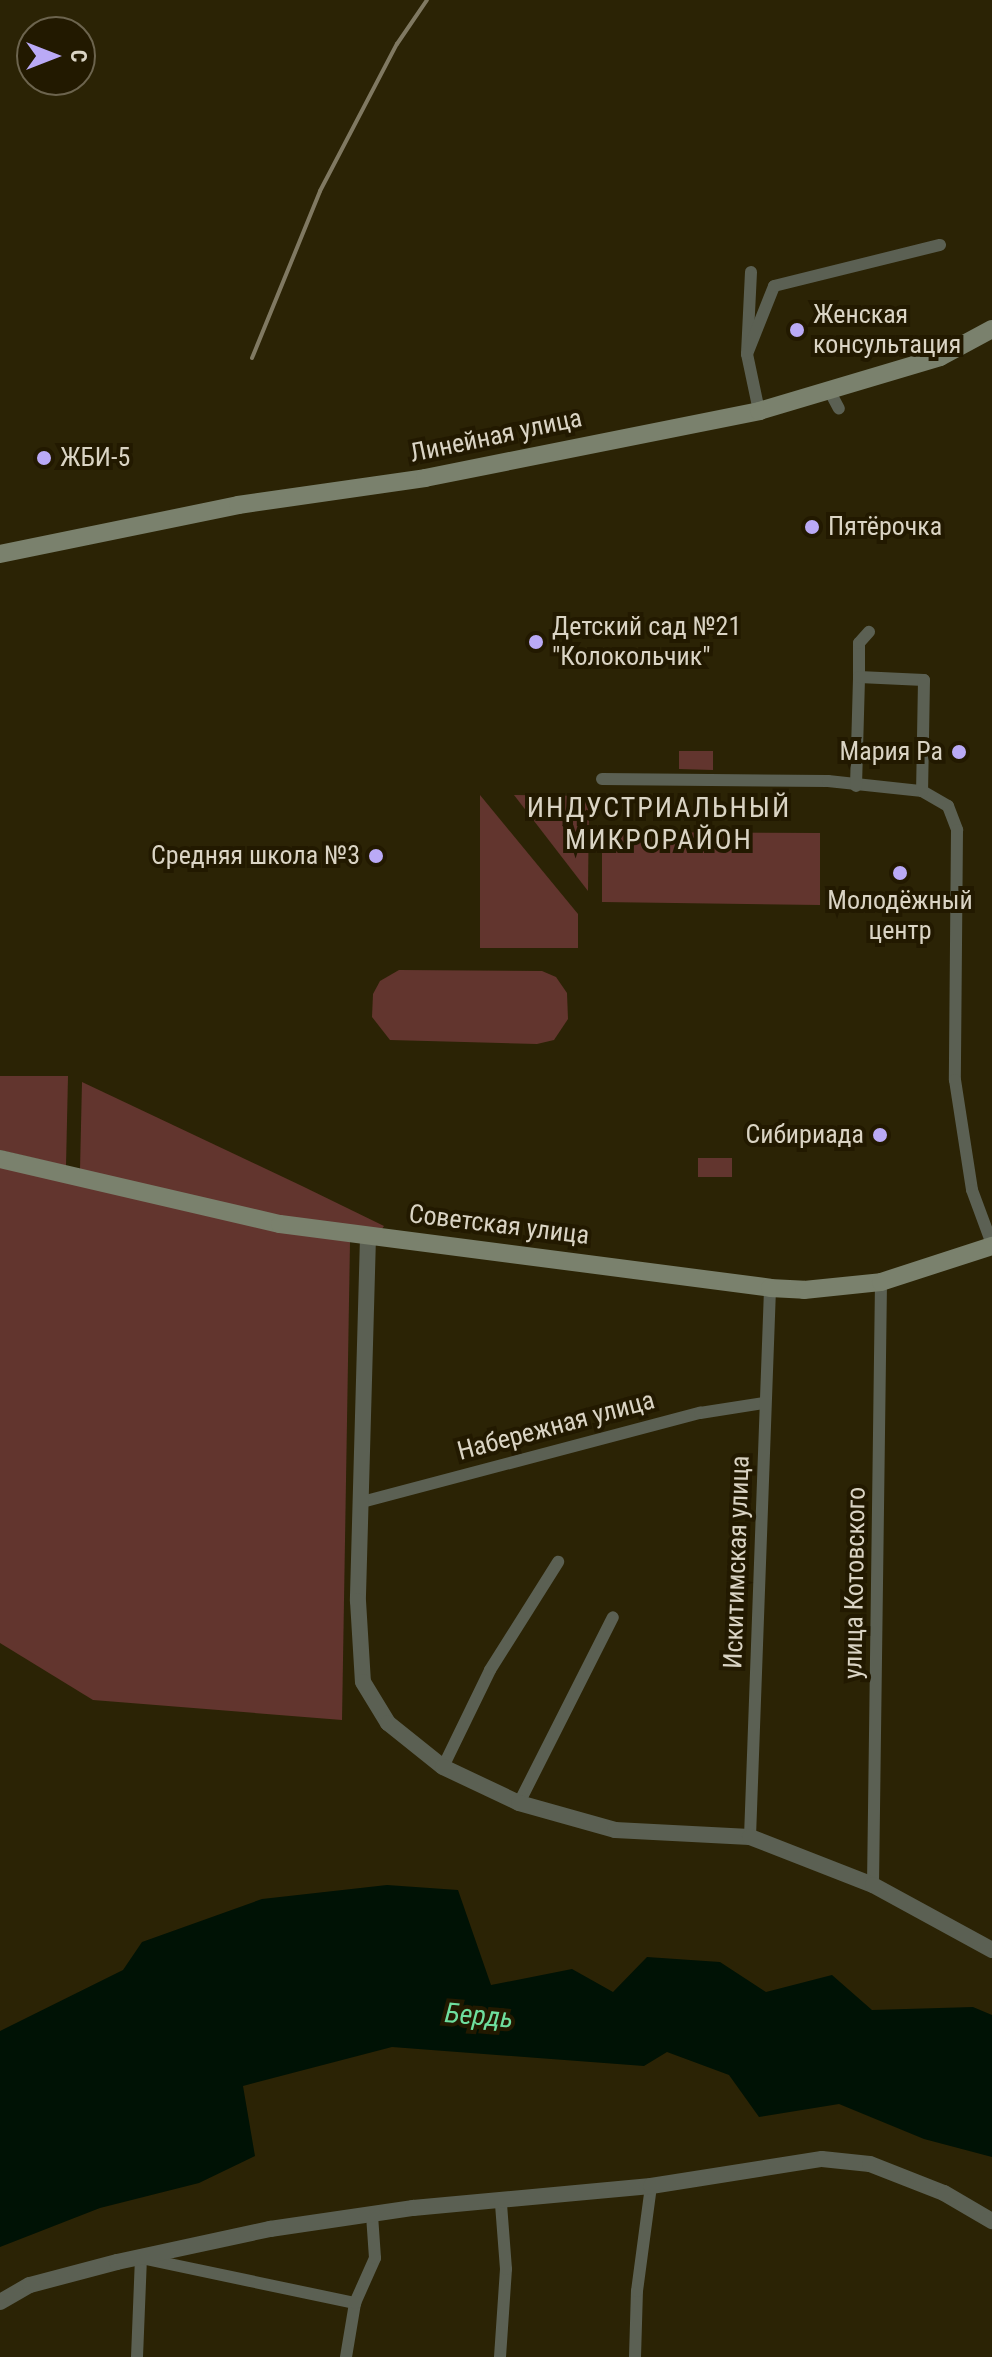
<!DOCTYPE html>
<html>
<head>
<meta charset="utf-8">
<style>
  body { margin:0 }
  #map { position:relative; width:992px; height:2357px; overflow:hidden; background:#2b2305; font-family:"Roboto Condensed",sans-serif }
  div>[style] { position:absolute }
  .green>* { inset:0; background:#62352e }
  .water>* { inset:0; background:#001205 }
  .minor>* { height:12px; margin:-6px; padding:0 6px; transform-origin:6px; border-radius:6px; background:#5b6053 }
  .tertiary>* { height:16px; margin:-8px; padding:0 8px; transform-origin:8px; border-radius:8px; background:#5b6053 }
  .secondary>* { height:18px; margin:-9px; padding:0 9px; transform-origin:9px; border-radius:9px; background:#7a816d }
  .rail>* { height:4px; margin:-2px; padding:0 2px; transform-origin:2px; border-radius:2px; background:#807962 }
  .dots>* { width:22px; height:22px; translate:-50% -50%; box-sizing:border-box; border:4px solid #221900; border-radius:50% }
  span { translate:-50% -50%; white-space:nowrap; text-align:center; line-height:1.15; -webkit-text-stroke:8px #221900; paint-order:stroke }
  .poi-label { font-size:26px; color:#dad4c4 }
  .left { translate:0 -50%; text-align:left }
  .right { translate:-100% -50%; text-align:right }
  .street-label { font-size:26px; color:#dad4c4 }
  .neighbourhood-label { font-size:28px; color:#dad4c4; letter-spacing:2px }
  .water-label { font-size:28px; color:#6edf9e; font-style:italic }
  .north { position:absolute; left:16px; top:16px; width:80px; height:80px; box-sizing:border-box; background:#221900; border:2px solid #6c644e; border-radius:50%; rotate:90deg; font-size:22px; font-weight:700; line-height:32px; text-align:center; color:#dad4c4 }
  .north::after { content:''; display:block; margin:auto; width:28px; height:36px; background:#baaaf6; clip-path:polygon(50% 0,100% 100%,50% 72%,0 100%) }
</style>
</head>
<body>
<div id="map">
  <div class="green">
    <i style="clip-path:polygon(679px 751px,713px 751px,713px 770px,679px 769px)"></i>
    <i style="clip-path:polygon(480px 795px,578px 914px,578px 948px,480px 948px)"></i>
    <i style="clip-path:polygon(514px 795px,589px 796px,588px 891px)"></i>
    <i style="clip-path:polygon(602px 832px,820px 833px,820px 905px,602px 902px)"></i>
    <i style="clip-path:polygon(399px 970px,542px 971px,556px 977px,567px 993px,568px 1019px,554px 1040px,537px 1044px,390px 1040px,372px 1017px,373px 994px,380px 981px)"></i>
    <i style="clip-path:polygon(0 1076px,68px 1076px,66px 1166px,0 1150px)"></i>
    <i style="clip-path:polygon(82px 1082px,302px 1186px,384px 1226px,379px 1233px,274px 1215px,80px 1170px)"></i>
    <i style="clip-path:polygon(698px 1158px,732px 1158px,732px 1177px,698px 1177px)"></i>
    <i style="clip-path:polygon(0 1164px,350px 1241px,342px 1720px,93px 1700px,0 1643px)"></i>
  </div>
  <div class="water">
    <i style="clip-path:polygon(387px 1885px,458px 1890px,491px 1985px,572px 1969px,613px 1992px,647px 1957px,720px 1962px,766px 1992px,832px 1975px,872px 2010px,973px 2007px,992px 2015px,992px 2157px,924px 2139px,839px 2104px,759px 2117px,729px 2075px,667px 2052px,644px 2066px,392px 2047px,243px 2086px,255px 2156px,199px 2183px,100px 2208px,0 2247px,0 2031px,123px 1970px,142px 1942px,262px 1899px)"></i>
  </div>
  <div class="minor">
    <i style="left:751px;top:272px;width:82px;rotate:92.8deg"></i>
    <i style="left:747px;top:354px;width:58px;rotate:78.1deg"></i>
    <i style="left:747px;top:354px;width:73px;rotate:-68.3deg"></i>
    <i style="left:774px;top:286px;width:171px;rotate:-13.9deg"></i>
    <i style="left:829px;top:390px;width:21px;rotate:62deg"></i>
    <i style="left:859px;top:677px;width:34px;rotate:-90deg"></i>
    <i style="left:859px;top:643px;width:15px;rotate:-48deg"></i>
    <i style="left:602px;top:779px;width:226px;rotate:0.5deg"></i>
    <i style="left:828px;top:781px;width:95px;rotate:6.1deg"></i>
    <i style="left:922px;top:791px;width:30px;rotate:30deg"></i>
    <i style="left:948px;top:806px;width:26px;rotate:69deg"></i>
    <i style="left:957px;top:830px;width:250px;rotate:90.5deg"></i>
    <i style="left:955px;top:1080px;width:111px;rotate:81.2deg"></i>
    <i style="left:972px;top:1190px;width:58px;rotate:69.7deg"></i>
    <i style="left:856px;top:786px;width:109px;rotate:-88.4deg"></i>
    <i style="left:859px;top:677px;width:65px;rotate:2.6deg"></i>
    <i style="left:924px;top:680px;width:111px;rotate:91deg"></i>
    <i style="left:362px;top:1502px;width:350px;rotate:-14.8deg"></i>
    <i style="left:700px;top:1413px;width:65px;rotate:-8.9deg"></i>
    <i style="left:443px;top:1767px;width:108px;rotate:-64.1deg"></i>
    <i style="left:490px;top:1670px;width:128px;rotate:-57.8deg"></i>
    <i style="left:519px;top:1803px;width:208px;rotate:-63.2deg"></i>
    <i style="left:750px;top:1837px;width:549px;rotate:-87.91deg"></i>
    <i style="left:873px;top:1885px;width:603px;rotate:-89.24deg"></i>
    <i style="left:137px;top:2357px;width:99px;rotate:-87.7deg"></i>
    <i style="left:141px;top:2258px;width:219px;rotate:11.9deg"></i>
    <i style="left:346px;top:2357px;width:55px;rotate:-80.5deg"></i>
    <i style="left:355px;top:2303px;width:49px;rotate:-66deg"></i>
    <i style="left:375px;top:2258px;width:43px;rotate:-94deg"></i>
    <i style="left:500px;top:2357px;width:88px;rotate:-86.1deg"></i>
    <i style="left:506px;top:2269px;width:65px;rotate:-94.4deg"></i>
    <i style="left:635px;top:2357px;width:66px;rotate:-88.3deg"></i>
    <i style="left:637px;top:2291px;width:106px;rotate:-82.4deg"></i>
  </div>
  <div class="tertiary">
    <i style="left:368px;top:1237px;width:364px;rotate:91.6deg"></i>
    <i style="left:358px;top:1601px;width:81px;rotate:86.5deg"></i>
    <i style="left:363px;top:1682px;width:48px;rotate:58.6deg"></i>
    <i style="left:388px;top:1723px;width:70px;rotate:38.7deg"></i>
    <i style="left:443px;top:1767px;width:84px;rotate:25.3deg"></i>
    <i style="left:519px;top:1803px;width:100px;rotate:15.7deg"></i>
    <i style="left:615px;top:1830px;width:135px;rotate:3deg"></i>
    <i style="left:750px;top:1837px;width:132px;rotate:21.3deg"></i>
    <i style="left:873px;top:1885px;width:136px;rotate:28.6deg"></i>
    <i style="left:0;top:2302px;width:34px;rotate:-30deg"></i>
    <i style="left:30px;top:2285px;width:90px;rotate:-14.8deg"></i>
    <i style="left:117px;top:2262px;width:157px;rotate:-12.2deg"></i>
    <i style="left:270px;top:2229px;width:145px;rotate:-8.4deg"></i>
    <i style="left:413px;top:2208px;width:239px;rotate:-5.3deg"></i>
    <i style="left:651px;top:2186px;width:173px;rotate:-9deg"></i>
    <i style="left:822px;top:2159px;width:48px;rotate:5.9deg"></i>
    <i style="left:870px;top:2164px;width:79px;rotate:21.4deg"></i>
    <i style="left:944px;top:2193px;width:56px;rotate:30.3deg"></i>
  </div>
  <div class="secondary">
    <i style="left:0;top:554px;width:243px;rotate:-11.6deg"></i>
    <i style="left:238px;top:505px;width:189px;rotate:-8.2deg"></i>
    <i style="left:425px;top:478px;width:341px;rotate:-11.3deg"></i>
    <i style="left:759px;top:411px;width:189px;rotate:-16.6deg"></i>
    <i style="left:940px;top:357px;width:59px;rotate:-28.3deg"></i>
    <i style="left:0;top:1159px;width:287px;rotate:13.1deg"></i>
    <i style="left:280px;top:1224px;width:494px;rotate:7.4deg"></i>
    <i style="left:770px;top:1288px;width:34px;rotate:3deg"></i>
    <i style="left:804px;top:1290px;width:77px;rotate:-5.9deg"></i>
    <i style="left:881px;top:1282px;width:117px;rotate:-18deg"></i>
  </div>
  <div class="rail">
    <i style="left:252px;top:358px;width:180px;rotate:-67.8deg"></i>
    <i style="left:320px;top:191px;width:166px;rotate:-62.4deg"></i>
    <i style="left:397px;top:44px;width:53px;rotate:-55.7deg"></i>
  </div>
  <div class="dots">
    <i style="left:797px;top:330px;background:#baaaf6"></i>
    <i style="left:44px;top:458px;background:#baaaf6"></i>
    <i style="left:812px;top:527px;background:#baaaf6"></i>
    <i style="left:536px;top:642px;background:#baaaf6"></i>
    <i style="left:959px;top:752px;background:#baaaf6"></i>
    <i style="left:376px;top:856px;background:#baaaf6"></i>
    <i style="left:900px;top:873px;background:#baaaf6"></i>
    <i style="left:880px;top:1135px;background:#baaaf6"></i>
  </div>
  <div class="poi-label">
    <span class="left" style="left:813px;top:330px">Женская<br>консультация</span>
    <span class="left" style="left:60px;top:458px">ЖБИ-5</span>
    <span class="left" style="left:828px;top:527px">Пятёрочка</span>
    <span class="left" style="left:552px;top:642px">Детский сад №21<br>"Колокольчик"</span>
    <span class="right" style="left:943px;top:752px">Мария Ра</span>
    <span class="right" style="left:360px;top:856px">Средняя школа №3</span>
    <span style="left:900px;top:916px">Молодёжный<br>центр</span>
    <span class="right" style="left:864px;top:1135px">Сибириада</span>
  </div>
  <div class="street-label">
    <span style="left:496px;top:436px;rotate:-12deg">Линейная улица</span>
    <span style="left:499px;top:1225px;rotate:7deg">Советская улица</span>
    <span style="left:556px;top:1426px;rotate:-15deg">Набережная улица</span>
    <span style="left:737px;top:1562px;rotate:-88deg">Искитимская улица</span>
    <span style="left:855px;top:1583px;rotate:-89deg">улица Котовского</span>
  </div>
  <div class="neighbourhood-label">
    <span style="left:659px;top:824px">ИНДУСТРИАЛЬНЫЙ<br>МИКРОРАЙОН</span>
  </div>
  <div class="water-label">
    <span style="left:479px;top:2016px;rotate:5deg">Бердь</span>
  </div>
  <div class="north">С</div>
</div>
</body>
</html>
